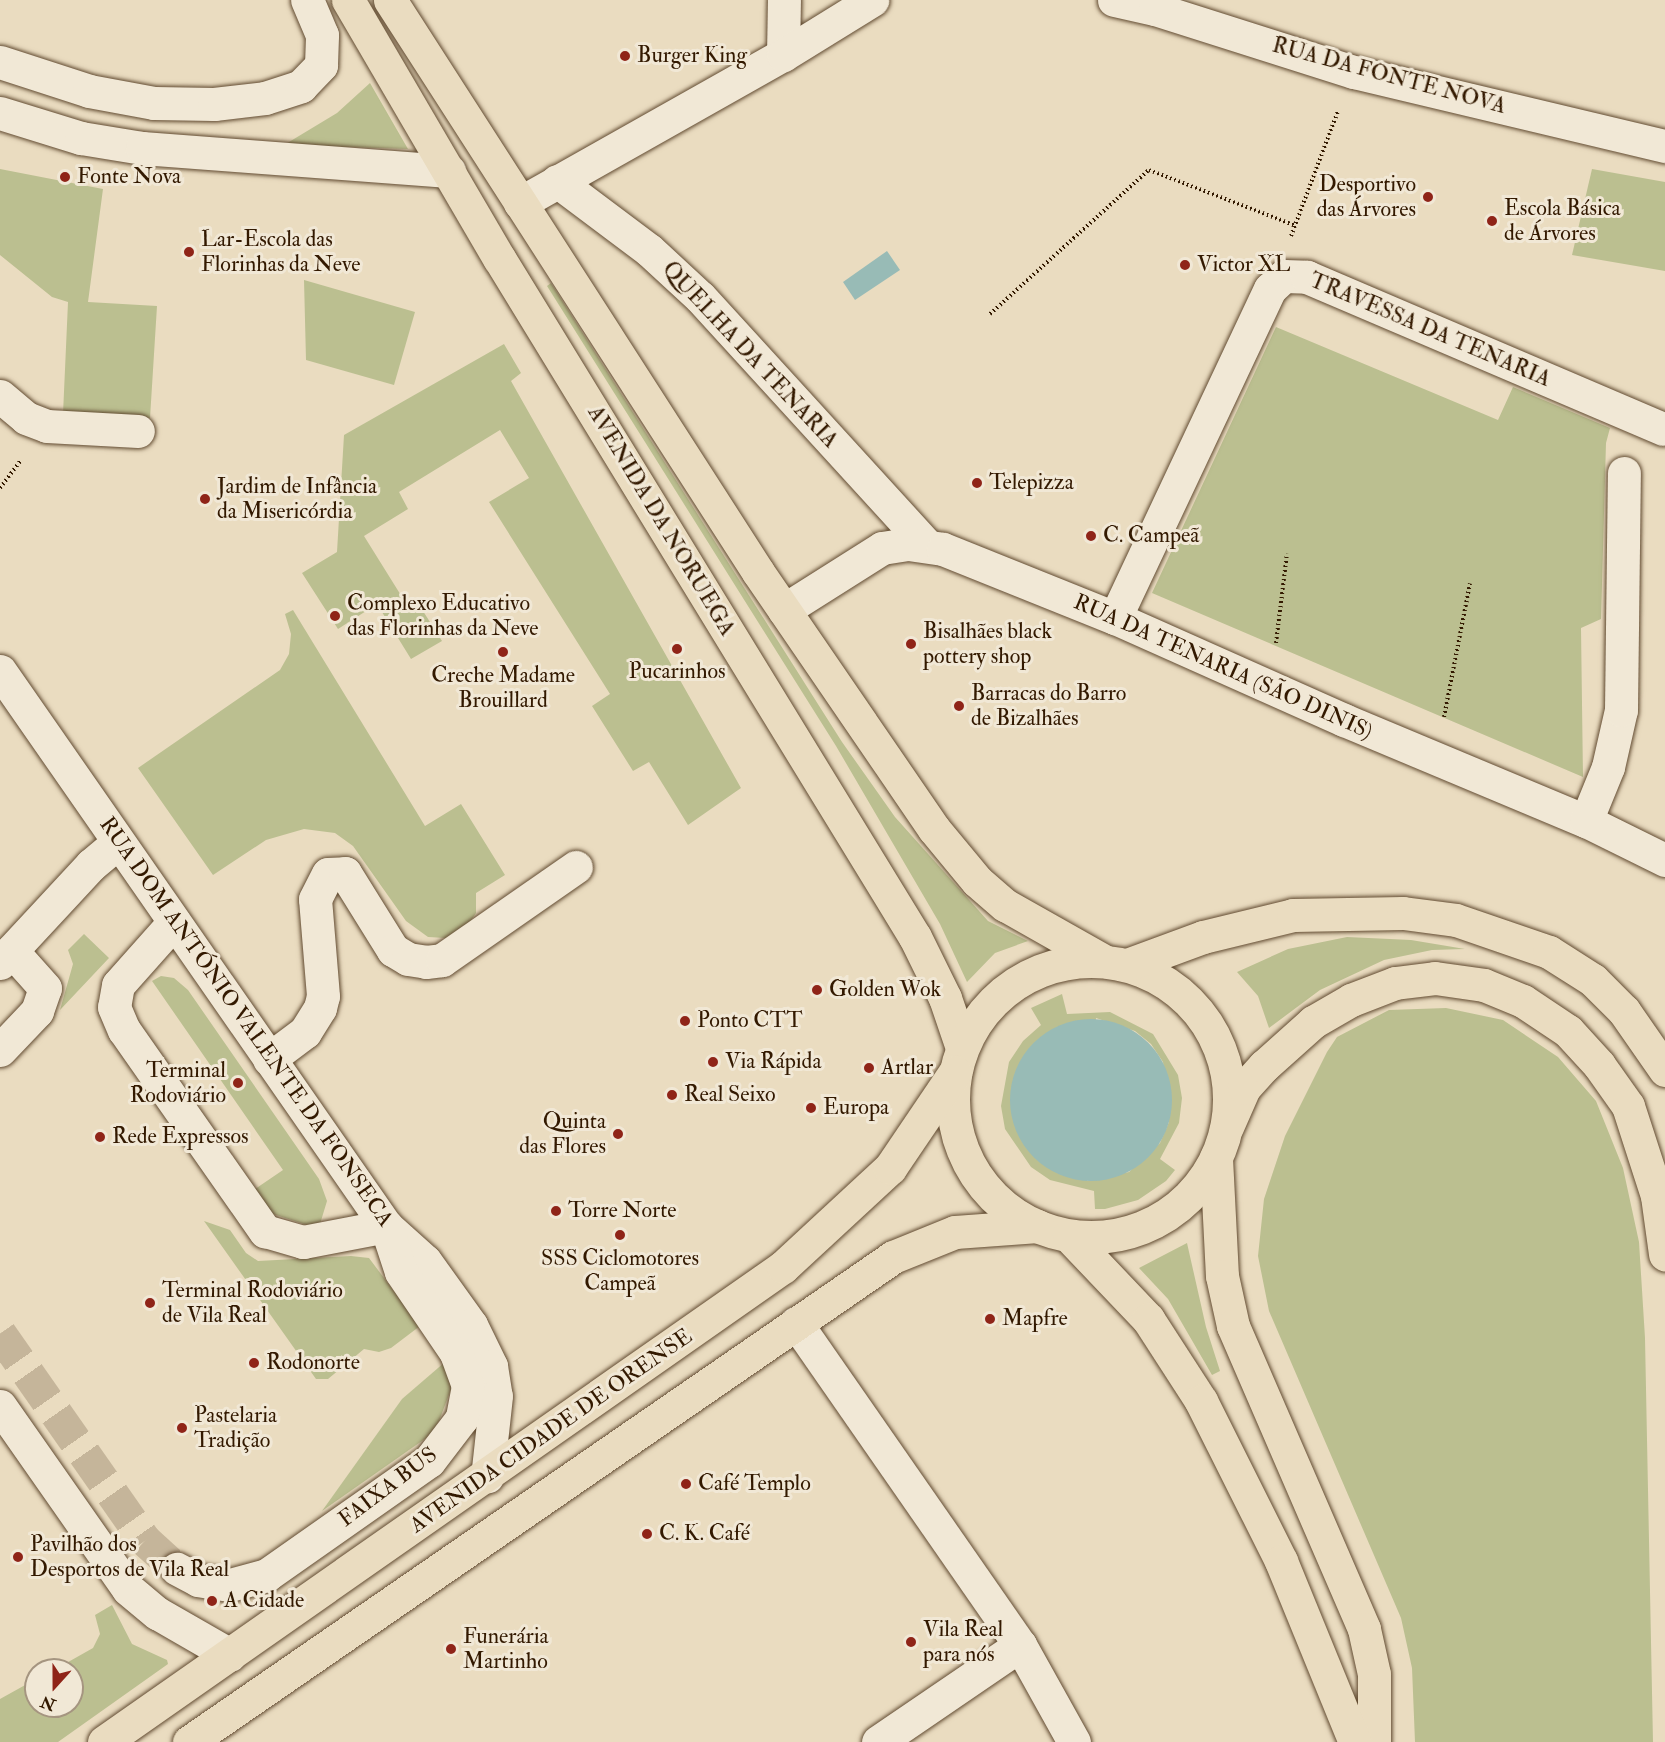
<!DOCTYPE html>
<html>
<head>
<meta charset="utf-8">
<style>
  body { margin:0 }
  #map { position:relative; width:1665px; height:1742px; overflow:hidden; background:#eadcc0; font-family:"IM FELL Double Pica",serif }
  div>[style] { position:absolute }
  .green>* { inset:0; background:#bbbf90 }
  .water>* { inset:0; background:#98bbb6 }
  .round { border-radius:50% }
  .minor-tunnel>* { height:33px; margin-top:-16.5px; transform-origin:0; background:repeating-linear-gradient(90deg,#c5b59a 0 33px,transparent 0 49px) }
  .path>* { height:4px; margin-top:-2px; transform-origin:0; background:repeating-linear-gradient(90deg,#331900 0 1.5px,transparent 0 4.5px) }
  .roads { filter:drop-shadow(0 0 2px #614a30) drop-shadow(0 0 2px #614a30) }
  .minor>* { height:33px; margin:-16.5px; padding:0 16.5px; transform-origin:16.5px; border-radius:16.5px; background:#f1e8d6 }
  .major>* { height:33px; margin:-16.5px; padding:0 16.5px; transform-origin:16.5px; border-radius:16.5px; background:#eadcc0 }
  .major>.ring { margin:-16.5px; padding:0; box-sizing:content-box; background:none; border:33px solid #eadcc0; border-radius:50% }
  .highway>* { height:33px; margin:-16.5px; padding:0 16.5px; transform-origin:16.5px; border-radius:16.5px; background:#eadcc0 }
  .dots>* { width:16px; height:16px; translate:-50% -50%; box-sizing:border-box; border:3px solid #f1e8d6; border-radius:50% }
  span { translate:-50% -50%; white-space:nowrap; text-align:center; line-height:1.15; -webkit-text-stroke:6px #f1e8d6; paint-order:stroke }
  .poi-label { font-size:22px; color:#331900 }
  .left { translate:0 -50%; text-align:left }
  .right { translate:-100% -50%; text-align:right }
  .street-label { font-size:22px; color:#331900 }
  .north { position:absolute; left:24px; top:1658px; width:60px; height:60px; box-sizing:border-box; background:#f1e8d6; border:2px solid #a59580; border-radius:50%; rotate:201deg; font-size:16px; font-weight:700; line-height:24px; text-align:center; color:#331900 }
  .north::after { content:''; display:block; margin:auto; width:21px; height:27px; background:#8f2418; clip-path:polygon(50% 0,100% 100%,50% 72%,0 100%) }
</style>
</head>
<body>
<div id="map">
  <div class="green">
    <i style="clip-path:polygon(370px 83px,408px 149px,284px 145px,337px 113px)"></i>
    <i style="clip-path:polygon(0 169px,103px 189px,88px 302px,157px 306px,150px 418px,63px 414px,68px 302px,52px 297px,0 255px)"></i>
    <i style="clip-path:polygon(1592px 169px,1665px 182px,1665px 271px,1572px 255px)"></i>
    <i style="clip-path:polygon(304px 280px,415px 312px,394px 385px,306px 360px)"></i>
    <i style="clip-path:polygon(551px 283px,842px 742px,895px 817px,988px 921px,1028px 941px,995px 953px,967px 982px,940px 924px,836px 746px,547px 286px)"></i>
    <i style="clip-path:polygon(1276px 327px,1498px 420px,1513px 387px,1610px 428px,1606px 443px,1601px 619px,1581px 628px,1583px 777px,1152px 593px)"></i>
    <i style="clip-path:polygon(504px 344px,521px 373px,511px 381px,741px 788px,688px 825px,649px 762px,633px 771px,592px 706px,610px 694px,489px 502px,529px 478px,500px 430px,399px 492px,408px 509px,364px 536px,407px 605px,416px 600px,442px 641px,411px 659px,377px 604px,338px 629px,302px 573px,337px 552px,344px 435px)"></i>
    <i style="clip-path:polygon(293px 610px,425px 826px,461px 804px,505px 875px,476px 893px,476px 913px,465px 929px,446px 938px,428px 937px,406px 921px,353px 846px,335px 833px,304px 829px,266px 840px,213px 875px,138px 768px,280px 670px,289px 654px,291px 634px,285px 614px)"></i>
    <i style="clip-path:polygon(84px 934px,109px 958px,60px 1010px,73px 964px,68px 950px)"></i>
    <i style="clip-path:polygon(1347px 937px,1411px 940px,1465px 949px,1432px 950px,1384px 960px,1320px 990px,1269px 1028px,1258px 996px,1237px 972px,1288px 949px)"></i>
    <i style="clip-path:polygon(161px 976px,174px 978px,188px 990px,319px 1179px,327px 1201px,320px 1224px,310px 1226px,273px 1214px,252px 1191px,283px 1170px,152px 981px)"></i>
    <i style="clip-path:polygon(evenodd,1062px 994px,1067px 1014px,1110px 1012px,1153px 1034px,1178px 1075px,1182px 1098px,1179px 1123px,1160px 1159px,1175px 1170px,1166px 1181px,1138px 1200px,1105px 1209px,1095px 1209px,1094px 1191px,1050px 1180px,1031px 1167px,1005px 1129px,1001px 1106px,1009px 1062px,1023px 1041px,1041px 1025px,1031px 1008px,1062px 994px,1096px 1018px,1135px 1031px,1151px 1044px,1163px 1062px,1169px 1122px,1160px 1143px,1129px 1172px,1087px 1181px,1096px 1018px)"></i>
    <i style="clip-path:polygon(1446px 1008px,1503px 1020px,1558px 1057px,1596px 1101px,1623px 1168px,1639px 1242px,1645px 1338px,1653px 1742px,1415px 1742px,1412px 1668px,1401px 1618px,1269px 1311px,1258px 1256px,1264px 1199px,1285px 1136px,1327px 1052px,1337px 1037px,1389px 1010px)"></i>
    <i style="clip-path:polygon(204px 1221px,230px 1230px,246px 1253px,258px 1261px,351px 1256px,369px 1258px,420px 1326px,391px 1348px,379px 1352px,364px 1349px,328px 1379px,316px 1379px)"></i>
    <i style="clip-path:polygon(1187px 1243px,1206px 1327px,1220px 1371px,1212px 1375px,1168px 1299px,1139px 1268px)"></i>
    <i style="clip-path:polygon(445px 1362px,453px 1384px,439px 1421px,429px 1436px,322px 1511px,402px 1399px)"></i>
    <i style="clip-path:polygon(112px 1605px,132px 1644px,167px 1660px,168px 1664px,58px 1742px,0 1742px,0 1699px,36px 1679px,36px 1706px,72px 1706px,72px 1670px,54px 1670px,93px 1648px,100px 1634px,95px 1615px)"></i>
  </div>
  <div class="water">
    <i style="clip-path:polygon(887px 251px,900px 270px,855px 300px,843px 282px)"></i>
    <i class="round" style="left:1010px;top:1019px;width:162px;height:162px"></i>
  </div>
  <div class="minor-tunnel">
    <i style="left:0;top:1333px;width:253px;rotate:55deg"></i>
    <i style="left:145px;top:1540px;width:43px;rotate:42.2deg"></i>
  </div>
  <div class="path">
    <i style="left:1291px;top:236px;width:134px;rotate:-69.4deg"></i>
    <i style="left:990px;top:314px;width:215px;rotate:-42.2deg"></i>
    <i style="left:1149px;top:170px;width:155px;rotate:20.8deg"></i>
    <i style="left:0;top:488px;width:35px;rotate:-53deg"></i>
    <i style="left:1276px;top:643px;width:90px;rotate:-83deg"></i>
    <i style="left:1444px;top:717px;width:136px;rotate:-79deg"></i>
  </div>
  <div class="roads">
    <div class="minor">
      <i style="left:1114px;top:0;width:42px;rotate:12.4deg"></i>
      <i style="left:1155px;top:9px;width:209px;rotate:17.6deg"></i>
      <i style="left:1354px;top:72px;width:320px;rotate:13.4deg"></i>
      <i style="left:783px;top:55px;width:55px;rotate:-89deg"></i>
      <i style="left:0;top:62px;width:94px;rotate:18deg"></i>
      <i style="left:89px;top:91px;width:66px;rotate:10.5deg"></i>
      <i style="left:154px;top:103px;width:60px;rotate:1deg"></i>
      <i style="left:214px;top:104px;width:51px;rotate:-6.7deg"></i>
      <i style="left:265px;top:98px;width:38px;rotate:-18deg"></i>
      <i style="left:301px;top:86px;width:29px;rotate:-46deg"></i>
      <i style="left:321px;top:65px;width:30px;rotate:-88deg"></i>
      <i style="left:322px;top:35px;width:38px;rotate:-113deg"></i>
      <i style="left:0;top:113px;width:85px;rotate:17.2deg"></i>
      <i style="left:81px;top:138px;width:62px;rotate:9.3deg"></i>
      <i style="left:142px;top:148px;width:308px;rotate:4.3deg"></i>
      <i style="left:557px;top:181px;width:115px;rotate:36.9deg"></i>
      <i style="left:649px;top:250px;width:69px;rotate:42.7deg"></i>
      <i style="left:700px;top:297px;width:337px;rotate:47.6deg"></i>
      <i style="left:520px;top:203px;width:302px;rotate:-29.4deg"></i>
      <i style="left:783px;top:55px;width:105px;rotate:-31.7deg"></i>
      <i style="left:0;top:396px;width:34px;rotate:40deg"></i>
      <i style="left:26px;top:418px;width:22px;rotate:21deg"></i>
      <i style="left:47px;top:426px;width:91px;rotate:3.1deg"></i>
      <i style="left:784px;top:610px;width:116px;rotate:-32.3deg"></i>
      <i style="left:882px;top:548px;width:26px;rotate:-9deg"></i>
      <i style="left:908px;top:544px;width:35px;rotate:8deg"></i>
      <i style="left:943px;top:549px;width:185px;rotate:21.9deg"></i>
      <i style="left:1115px;top:618px;width:251px;rotate:24deg"></i>
      <i style="left:1344px;top:720px;width:262px;rotate:22.7deg"></i>
      <i style="left:1586px;top:821px;width:88px;rotate:26.3deg"></i>
      <i style="left:1115px;top:618px;width:364px;rotate:-64.8deg"></i>
      <i style="left:1270px;top:289px;width:19px;rotate:-43deg"></i>
      <i style="left:1284px;top:276px;width:23px;rotate:2deg"></i>
      <i style="left:1307px;top:277px;width:387px;rotate:23.1deg"></i>
      <i style="left:0;top:671px;width:676px;rotate:55.18deg"></i>
      <i style="left:386px;top:1226px;width:52px;rotate:41.9deg"></i>
      <i style="left:425px;top:1261px;width:79px;rotate:54.3deg"></i>
      <i style="left:471px;top:1325px;width:46px;rotate:64deg"></i>
      <i style="left:491px;top:1366px;width:30px;rotate:81deg"></i>
      <i style="left:496px;top:1396px;width:81px;rotate:96.3deg"></i>
      <i style="left:1586px;top:821px;width:58px;rotate:-67.8deg"></i>
      <i style="left:1608px;top:767px;width:58px;rotate:-77.2deg"></i>
      <i style="left:1621px;top:710px;width:237px;rotate:-89.3deg"></i>
      <i style="left:174px;top:922px;width:84px;rotate:131.6deg"></i>
      <i style="left:118px;top:985px;width:22px;rotate:100deg"></i>
      <i style="left:114px;top:1007px;width:25px;rotate:67deg"></i>
      <i style="left:124px;top:1030px;width:246px;rotate:55deg"></i>
      <i style="left:265px;top:1231px;width:40px;rotate:16deg"></i>
      <i style="left:303px;top:1242px;width:85px;rotate:-10.9deg"></i>
      <i style="left:386px;top:1226px;width:48px;rotate:71.9deg"></i>
      <i style="left:401px;top:1272px;width:98px;rotate:55.8deg"></i>
      <i style="left:456px;top:1353px;width:35px;rotate:70deg"></i>
      <i style="left:468px;top:1386px;width:33px;rotate:101deg"></i>
      <i style="left:462px;top:1418px;width:54px;rotate:127.5deg"></i>
      <i style="left:429px;top:1461px;width:198px;rotate:144.9deg"></i>
      <i style="left:267px;top:1575px;width:39px;rotate:165deg"></i>
      <i style="left:229px;top:1585px;width:31px;rotate:-171deg"></i>
      <i style="left:198px;top:1580px;width:24px;rotate:-152deg"></i>
      <i style="left:0;top:963px;width:134px;rotate:-47.1deg"></i>
      <i style="left:91px;top:865px;width:35px;rotate:-40deg"></i>
      <i style="left:0;top:1050px;width:54px;rotate:-46.5deg"></i>
      <i style="left:37px;top:1011px;width:24px;rotate:-71deg"></i>
      <i style="left:45px;top:988px;width:50px;rotate:-131.7deg"></i>
      <i style="left:269px;top:1059px;width:45px;rotate:-36.9deg"></i>
      <i style="left:305px;top:1032px;width:28px;rotate:-58deg"></i>
      <i style="left:320px;top:1008px;width:12px;rotate:-76deg"></i>
      <i style="left:323px;top:996px;width:97px;rotate:-94.7deg"></i>
      <i style="left:315px;top:899px;width:28px;rotate:-63deg"></i>
      <i style="left:328px;top:874px;width:17px;rotate:-3deg"></i>
      <i style="left:345px;top:873px;width:91px;rotate:58.1deg"></i>
      <i style="left:393px;top:950px;width:17px;rotate:31deg"></i>
      <i style="left:408px;top:959px;width:18px;rotate:9deg"></i>
      <i style="left:426px;top:962px;width:16px;rotate:-7deg"></i>
      <i style="left:442px;top:960px;width:163px;rotate:-34.8deg"></i>
      <i style="left:796px;top:1323px;width:392px;rotate:55.2deg"></i>
      <i style="left:1020px;top:1645px;width:111px;rotate:60.9deg"></i>
      <i style="left:0;top:1406px;width:223px;rotate:55deg"></i>
      <i style="left:128px;top:1589px;width:38px;rotate:40deg"></i>
      <i style="left:157px;top:1613px;width:84px;rotate:29.9deg"></i>
      <i style="left:878px;top:1742px;width:172px;rotate:-34.3deg"></i>
    </div>
    <div class="major">
      <i style="left:348px;top:0;width:299px;rotate:59.7deg"></i>
      <i style="left:499px;top:258px;width:796px;rotate:58.51deg"></i>
      <i style="left:915px;top:937px;width:68px;rotate:63.8deg"></i>
      <i style="left:945px;top:998px;width:53px;rotate:71.2deg"></i>
      <i style="left:390px;top:0;width:680px;rotate:57.24deg"></i>
      <i style="left:758px;top:572px;width:311px;rotate:55.6deg"></i>
      <i style="left:934px;top:829px;width:67px;rotate:50.4deg"></i>
      <i style="left:977px;top:881px;width:37px;rotate:41deg"></i>
      <i style="left:1005px;top:905px;width:114px;rotate:29.5deg"></i>
      <i class="ring" style="left:953px;top:961px;width:243px;height:243px"></i>
      <i style="left:1216px;top:1158px;width:118px;rotate:87.1deg"></i>
      <i style="left:1222px;top:1276px;width:51px;rotate:77.6deg"></i>
      <i style="left:1233px;top:1326px;width:330px;rotate:66.6deg"></i>
      <i style="left:1364px;top:1629px;width:46px;rotate:77.5deg"></i>
      <i style="left:1374px;top:1674px;width:68px;rotate:90deg"></i>
      <i style="left:1069px;top:1236px;width:115px;rotate:46.4deg"></i>
      <i style="left:1148px;top:1319px;width:98px;rotate:57.1deg"></i>
      <i style="left:1201px;top:1401px;width:179px;rotate:63.4deg"></i>
      <i style="left:1281px;top:1561px;width:196px;rotate:67.8deg"></i>
      <i style="left:104px;top:1742px;width:829px;rotate:-34.98deg"></i>
      <i style="left:783px;top:1267px;width:146px;rotate:-42.8deg"></i>
      <i style="left:890px;top:1168px;width:116px;rotate:-55.9deg"></i>
      <i style="left:189px;top:1742px;width:855px;rotate:-34.56deg"></i>
      <i style="left:893px;top:1257px;width:67px;rotate:-22deg"></i>
      <i style="left:955px;top:1232px;width:83px;rotate:-4.1deg"></i>
    </div>
    <div class="highway">
      <i style="left:1127px;top:965px;width:81px;rotate:-20.2deg"></i>
      <i style="left:1203px;top:937px;width:93px;rotate:-13.7deg"></i>
      <i style="left:1293px;top:915px;width:110px;rotate:-1deg"></i>
      <i style="left:1403px;top:913px;width:53px;rotate:7.5deg"></i>
      <i style="left:1456px;top:920px;width:98px;rotate:19deg"></i>
      <i style="left:1549px;top:952px;width:52px;rotate:32.5deg"></i>
      <i style="left:1593px;top:980px;width:44px;rotate:45deg"></i>
      <i style="left:1624px;top:1011px;width:72px;rotate:55.2deg"></i>
      <i style="left:1227px;top:1127px;width:43px;rotate:-66.4deg"></i>
      <i style="left:1244px;top:1088px;width:30px;rotate:-48deg"></i>
      <i style="left:1264px;top:1066px;width:66px;rotate:-41.9deg"></i>
      <i style="left:1313px;top:1022px;width:44px;rotate:-30.1deg"></i>
      <i style="left:1351px;top:1000px;width:47px;rotate:-21.1deg"></i>
      <i style="left:1395px;top:983px;width:40px;rotate:-7.1deg"></i>
      <i style="left:1435px;top:978px;width:49px;rotate:8.1deg"></i>
      <i style="left:1484px;top:985px;width:42px;rotate:22.3deg"></i>
      <i style="left:1523px;top:1001px;width:54px;rotate:33.7deg"></i>
      <i style="left:1568px;top:1031px;width:46px;rotate:47.6deg"></i>
      <i style="left:1599px;top:1065px;width:50px;rotate:54.7deg"></i>
      <i style="left:1628px;top:1106px;width:95px;rotate:72.1deg"></i>
      <i style="left:1657px;top:1196px;width:59px;rotate:82.1deg"></i>
    </div>
  </div>
  <div class="dots">
    <i style="left:625px;top:56px;background:#8f2418"></i>
    <i style="left:65px;top:177px;background:#8f2418"></i>
    <i style="left:1428px;top:197px;background:#8f2418"></i>
    <i style="left:1492px;top:221px;background:#8f2418"></i>
    <i style="left:189px;top:252px;background:#8f2418"></i>
    <i style="left:1185px;top:265px;background:#8f2418"></i>
    <i style="left:977px;top:483px;background:#8f2418"></i>
    <i style="left:205px;top:499px;background:#8f2418"></i>
    <i style="left:1091px;top:536px;background:#8f2418"></i>
    <i style="left:335px;top:616px;background:#8f2418"></i>
    <i style="left:911px;top:644px;background:#8f2418"></i>
    <i style="left:677px;top:649px;background:#8f2418"></i>
    <i style="left:503px;top:652px;background:#8f2418"></i>
    <i style="left:959px;top:706px;background:#8f2418"></i>
    <i style="left:817px;top:990px;background:#8f2418"></i>
    <i style="left:685px;top:1021px;background:#8f2418"></i>
    <i style="left:713px;top:1062px;background:#8f2418"></i>
    <i style="left:869px;top:1068px;background:#8f2418"></i>
    <i style="left:238px;top:1083px;background:#8f2418"></i>
    <i style="left:672px;top:1095px;background:#8f2418"></i>
    <i style="left:811px;top:1108px;background:#8f2418"></i>
    <i style="left:618px;top:1134px;background:#8f2418"></i>
    <i style="left:100px;top:1137px;background:#8f2418"></i>
    <i style="left:556px;top:1211px;background:#8f2418"></i>
    <i style="left:620px;top:1235px;background:#8f2418"></i>
    <i style="left:150px;top:1303px;background:#8f2418"></i>
    <i style="left:990px;top:1319px;background:#8f2418"></i>
    <i style="left:254px;top:1363px;background:#8f2418"></i>
    <i style="left:182px;top:1428px;background:#8f2418"></i>
    <i style="left:686px;top:1484px;background:#8f2418"></i>
    <i style="left:647px;top:1534px;background:#8f2418"></i>
    <i style="left:18px;top:1557px;background:#8f2418"></i>
    <i style="left:212px;top:1601px;background:#8f2418"></i>
    <i style="left:911px;top:1642px;background:#8f2418"></i>
    <i style="left:451px;top:1649px;background:#8f2418"></i>
  </div>
  <div class="poi-label">
    <span class="left" style="left:637px;top:56px">Burger King</span>
    <span class="left" style="left:77px;top:177px">Fonte Nova</span>
    <span class="right" style="left:1416px;top:197px">Desportivo<br>das Árvores</span>
    <span class="left" style="left:1504px;top:221px">Escola Básica<br>de Árvores</span>
    <span class="left" style="left:201px;top:252px">Lar-Escola das<br>Florinhas da Neve</span>
    <span class="left" style="left:1197px;top:265px">Victor XL</span>
    <span class="left" style="left:989px;top:483px">Telepizza</span>
    <span class="left" style="left:217px;top:499px">Jardim de Infância<br>da Misericórdia</span>
    <span class="left" style="left:1103px;top:536px">C. Campeã</span>
    <span class="left" style="left:347px;top:616px">Complexo Educativo<br>das Florinhas da Neve</span>
    <span class="left" style="left:923px;top:644px">Bisalhães black<br>pottery shop</span>
    <span style="left:677px;top:672px">Pucarinhos</span>
    <span style="left:503px;top:688px">Creche Madame<br>Brouillard</span>
    <span class="left" style="left:971px;top:706px">Barracas do Barro<br>de Bizalhães</span>
    <span class="left" style="left:829px;top:990px">Golden Wok</span>
    <span class="left" style="left:697px;top:1021px">Ponto CTT</span>
    <span class="left" style="left:725px;top:1062px">Via Rápida</span>
    <span class="left" style="left:881px;top:1068px">Artlar</span>
    <span class="right" style="left:226px;top:1083px">Terminal<br>Rodoviário</span>
    <span class="left" style="left:684px;top:1095px">Real Seixo</span>
    <span class="left" style="left:823px;top:1108px">Europa</span>
    <span class="right" style="left:606px;top:1134px">Quinta<br>das Flores</span>
    <span class="left" style="left:112px;top:1137px">Rede Expressos</span>
    <span class="left" style="left:568px;top:1211px">Torre Norte</span>
    <span style="left:620px;top:1271px">SSS Ciclomotores<br>Campeã</span>
    <span class="left" style="left:162px;top:1303px">Terminal Rodoviário<br>de Vila Real</span>
    <span class="left" style="left:1002px;top:1319px">Mapfre</span>
    <span class="left" style="left:266px;top:1363px">Rodonorte</span>
    <span class="left" style="left:194px;top:1428px">Pastelaria<br>Tradição</span>
    <span class="left" style="left:698px;top:1484px">Café Templo</span>
    <span class="left" style="left:659px;top:1534px">C. K. Café</span>
    <span class="left" style="left:30px;top:1557px">Pavilhão dos<br>Desportos de Vila Real</span>
    <span class="left" style="left:224px;top:1601px">A Cidade</span>
    <span class="left" style="left:923px;top:1642px">Vila Real<br>para nós</span>
    <span class="left" style="left:463px;top:1649px">Funerária<br>Martinho</span>
  </div>
  <div class="street-label">
    <span style="left:1389px;top:76px;rotate:15deg">RUA DA FONTE NOVA</span>
    <span style="left:1430px;top:330px;rotate:23deg">TRAVESSA DA TENARIA</span>
    <span style="left:750px;top:355px;rotate:47deg">QUELHA DA TENARIA</span>
    <span style="left:661px;top:521px;rotate:59deg">AVENIDA DA NORUEGA</span>
    <span style="left:1223px;top:667px;rotate:24deg">RUA DA TENARIA (SÃO DINIS)</span>
    <span style="left:246px;top:1022px;rotate:55deg">RUA DOM ANTÓNIO VALENTE DA FONSECA</span>
    <span style="left:551px;top:1431px;rotate:-35deg">AVENIDA CIDADE DE ORENSE</span>
    <span style="left:388px;top:1487px;rotate:-37deg">FAIXA BUS</span>
  </div>
  <div class="north">N</div>
</div>
</body>
</html>
